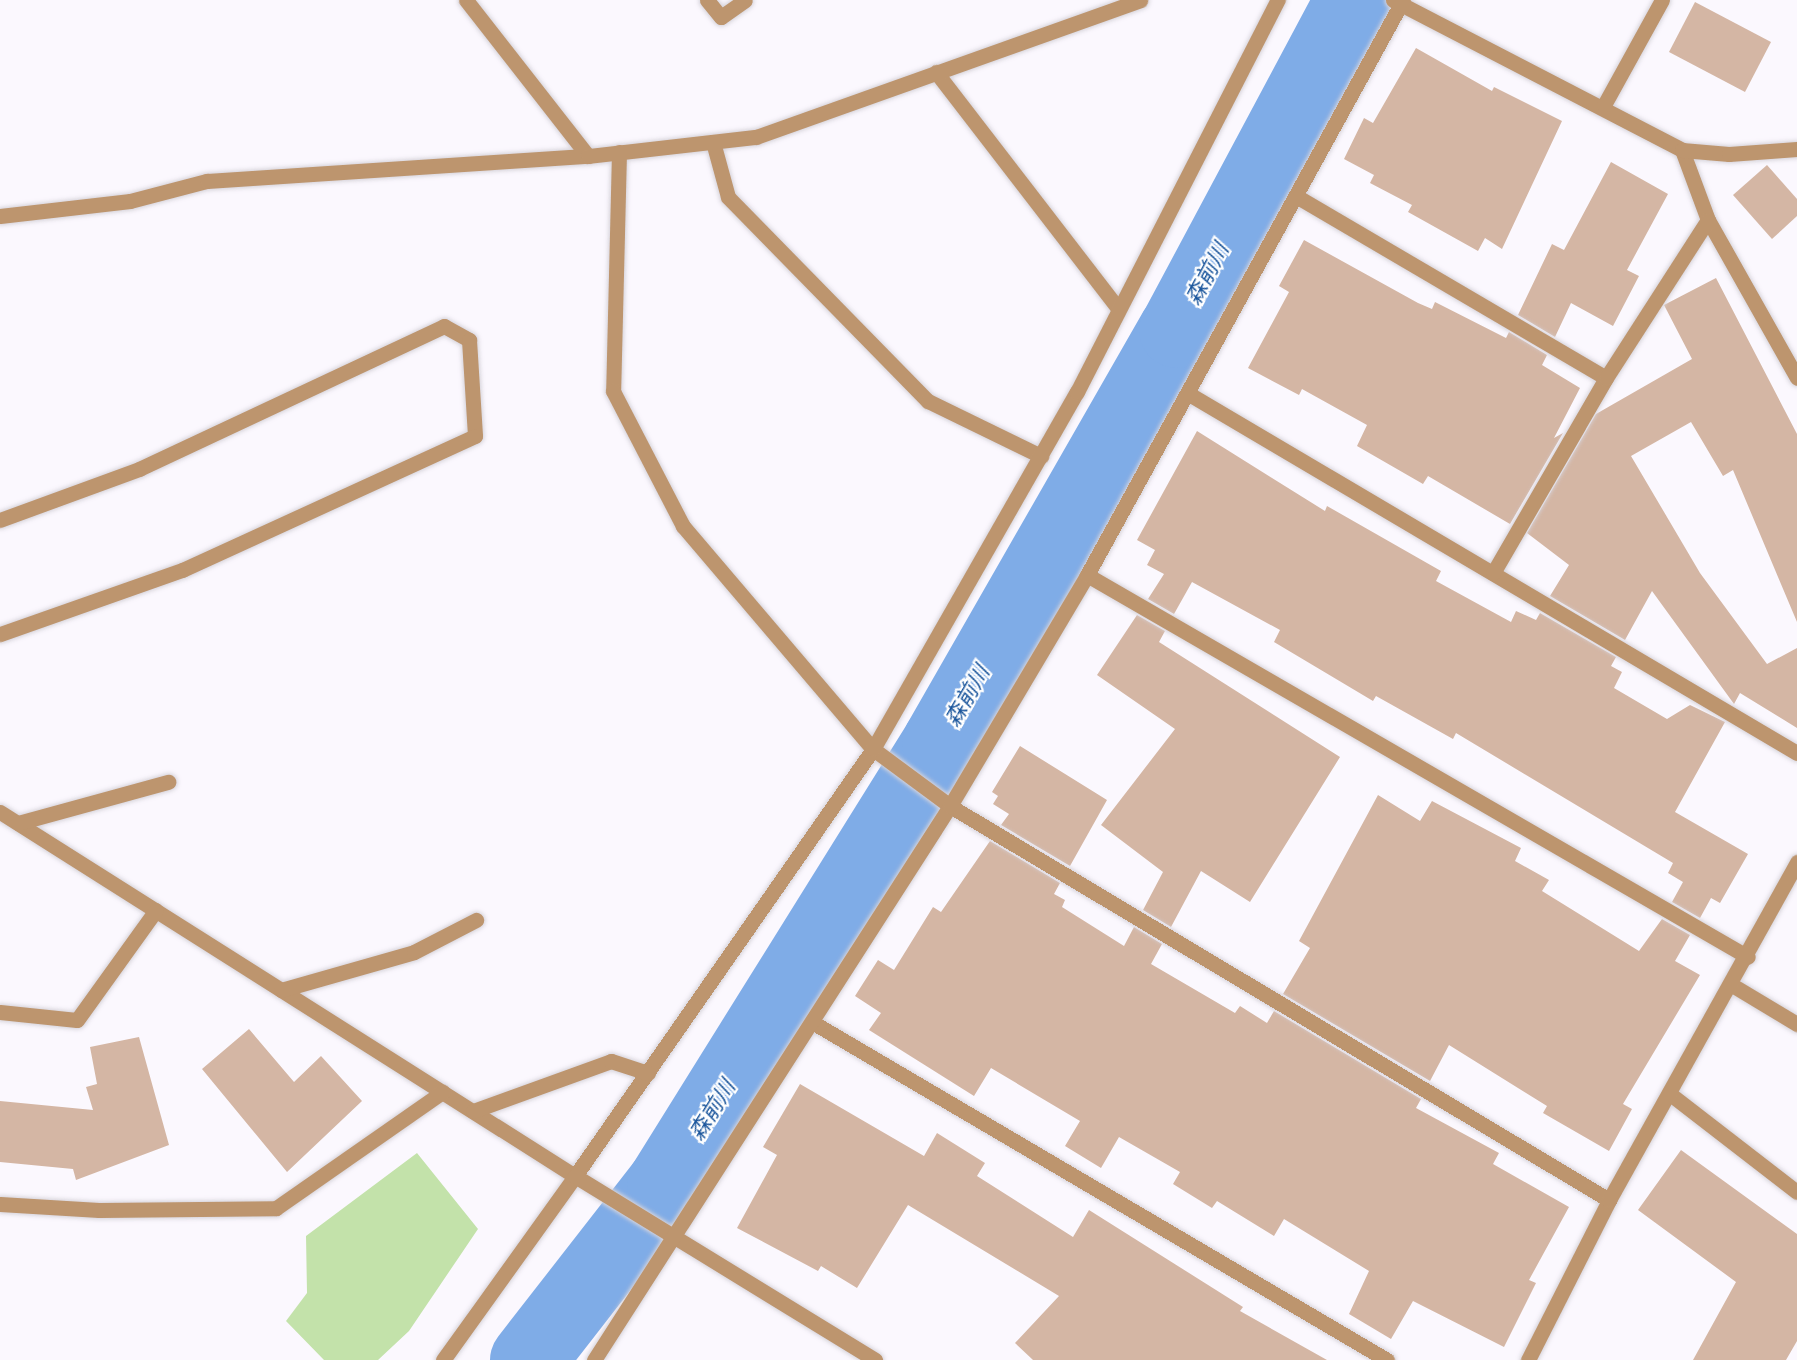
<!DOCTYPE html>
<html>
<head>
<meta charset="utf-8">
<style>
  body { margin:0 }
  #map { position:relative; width:1797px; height:1360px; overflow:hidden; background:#fbf8fe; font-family:Rubik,"Noto Sans JP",sans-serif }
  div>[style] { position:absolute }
  .green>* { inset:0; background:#c3e2aa }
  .river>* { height:76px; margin:-38px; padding:0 38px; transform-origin:38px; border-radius:38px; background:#7face7 }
  .building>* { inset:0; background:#d4b6a4 }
  .roads { filter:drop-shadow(0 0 2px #d7d4db) drop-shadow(0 0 2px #d7d4db) }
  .minor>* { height:15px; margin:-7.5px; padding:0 7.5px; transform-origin:7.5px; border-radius:7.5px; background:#bd956e }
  span { translate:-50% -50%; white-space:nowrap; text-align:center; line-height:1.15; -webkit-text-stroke:4.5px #fff; paint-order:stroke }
  .water-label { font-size:22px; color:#1b569c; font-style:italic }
</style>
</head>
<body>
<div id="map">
  <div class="green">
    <i style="clip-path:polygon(417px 1153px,478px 1229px,409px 1331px,378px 1360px,324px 1360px,286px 1321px,307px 1293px,306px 1236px)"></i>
  </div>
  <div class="river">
    <i style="left:528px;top:1360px;width:223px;rotate:-52.1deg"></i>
    <i style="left:665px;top:1184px;width:520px;rotate:-58.05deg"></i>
    <i style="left:940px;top:743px;width:476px;rotate:-60.2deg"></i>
    <i style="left:1177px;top:330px;width:374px;rotate:-61.9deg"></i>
  </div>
  <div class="building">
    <i style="clip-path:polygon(1695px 2px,1771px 42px,1745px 92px,1669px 52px)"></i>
    <i style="clip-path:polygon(1416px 48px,1492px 91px,1494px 87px,1562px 121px,1502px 249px,1485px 238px,1478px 251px,1408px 212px,1412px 205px,1370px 183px,1374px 175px,1344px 159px,1364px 118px,1373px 123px)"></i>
    <i style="clip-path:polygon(1611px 162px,1668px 194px,1627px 270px,1639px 276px,1613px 326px,1571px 303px,1555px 337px,1518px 315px,1552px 244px,1564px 250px)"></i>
    <i style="clip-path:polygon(1767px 165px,1797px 199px,1797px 216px,1772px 239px,1733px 195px)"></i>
    <i style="clip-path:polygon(1304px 240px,1418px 303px,1432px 309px,1435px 302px,1506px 338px,1509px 332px,1547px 355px,1542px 365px,1580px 388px,1554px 438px,1563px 433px,1510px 524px,1428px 476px,1423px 484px,1357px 446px,1367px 425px,1302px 389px,1299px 395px,1248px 368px,1289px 292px,1279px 286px)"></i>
    <i style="clip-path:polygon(1716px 278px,1797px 434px,1797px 622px,1733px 470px,1723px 476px,1691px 422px,1631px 456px,1700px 573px,1767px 664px,1797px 648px,1797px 728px,1740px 693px,1734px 704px,1652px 591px,1625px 640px,1550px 596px,1569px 565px,1527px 533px,1596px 414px,1692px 359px,1664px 305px)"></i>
    <i style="clip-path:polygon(1197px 431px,1325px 511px,1327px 506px,1441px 571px,1436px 581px,1511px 622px,1516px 611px,1536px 620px,1540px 613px,1616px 657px,1611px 666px,1622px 672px,1614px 688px,1667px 719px,1690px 705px,1725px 722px,1675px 812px,1748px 854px,1720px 903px,1711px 898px,1700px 918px,1672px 902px,1683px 882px,1668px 873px,1673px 863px,1456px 733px,1453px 739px,1376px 696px,1373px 701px,1274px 642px,1280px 630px,1192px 582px,1174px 614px,1148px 599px,1164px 574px,1147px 565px,1155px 550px,1137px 540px)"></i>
    <i style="clip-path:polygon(1137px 615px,1165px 631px,1159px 642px,1340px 757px,1250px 902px,1201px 871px,1171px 927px,1143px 910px,1163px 872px,1101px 825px,1175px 729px,1097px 675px)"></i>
    <i style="clip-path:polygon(1020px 746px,1107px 800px,1070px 866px,1001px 825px,1009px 814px,993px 804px,998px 796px,992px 792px)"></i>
    <i style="clip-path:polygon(1378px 795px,1420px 821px,1432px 801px,1521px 848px,1515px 861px,1549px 880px,1542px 891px,1639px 951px,1662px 919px,1690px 935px,1675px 961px,1700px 975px,1623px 1104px,1632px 1109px,1609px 1151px,1543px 1113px,1547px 1106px,1449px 1045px,1430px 1081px,1283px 994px,1310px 948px,1299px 941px)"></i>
    <i style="clip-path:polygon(990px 841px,1060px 883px,1054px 894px,1065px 900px,1062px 907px,1124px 946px,1134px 927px,1162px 944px,1151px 964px,1235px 1013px,1240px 1006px,1267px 1023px,1274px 1011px,1421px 1099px,1416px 1108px,1499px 1153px,1493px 1164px,1569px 1207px,1529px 1280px,1536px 1283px,1504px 1347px,1413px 1301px,1391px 1339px,1349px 1314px,1369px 1271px,1284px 1219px,1274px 1236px,1217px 1201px,1212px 1208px,1173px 1184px,1180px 1172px,1119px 1137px,1101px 1168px,1065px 1146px,1080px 1121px,991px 1068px,974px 1096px,869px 1030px,881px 1013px,855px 996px,878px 960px,894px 970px,933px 907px,941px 912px)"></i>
    <i style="clip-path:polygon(249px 1029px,294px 1082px,321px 1056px,362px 1101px,287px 1172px,202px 1069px)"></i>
    <i style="clip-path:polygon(139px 1037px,169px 1145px,76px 1180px,73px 1169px,0 1162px,0 1101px,93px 1110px,86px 1087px,97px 1084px,90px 1047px)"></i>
    <i style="clip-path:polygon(800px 1084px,924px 1156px,937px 1133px,985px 1163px,977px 1176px,1073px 1237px,1089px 1210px,1243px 1307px,1240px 1311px,1327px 1360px,1033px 1360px,1015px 1343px,1059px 1296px,908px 1205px,857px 1288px,821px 1266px,818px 1271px,737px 1228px,777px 1155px,763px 1147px)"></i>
    <i style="clip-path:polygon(1681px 1150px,1797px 1234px,1797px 1341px,1786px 1360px,1693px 1360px,1736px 1282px,1638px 1210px)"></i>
  </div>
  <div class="roads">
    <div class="minor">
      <i style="left:466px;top:0;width:198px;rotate:52deg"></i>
      <i style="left:707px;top:0;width:22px;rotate:51deg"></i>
      <i style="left:721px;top:17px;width:29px;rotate:-35deg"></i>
      <i style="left:1393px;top:0;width:326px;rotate:27.4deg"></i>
      <i style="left:1682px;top:150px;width:75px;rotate:69.6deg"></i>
      <i style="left:1708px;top:220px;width:181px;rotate:60.6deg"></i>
      <i style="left:936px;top:72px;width:298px;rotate:52.4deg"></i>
      <i style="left:1604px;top:105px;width:120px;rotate:-61.1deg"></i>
      <i style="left:713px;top:142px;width:57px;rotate:74.7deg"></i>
      <i style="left:728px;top:197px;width:286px;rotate:45.6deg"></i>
      <i style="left:928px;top:401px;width:126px;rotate:26deg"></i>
      <i style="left:1682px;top:150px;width:47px;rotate:4.9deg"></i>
      <i style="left:1729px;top:154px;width:68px;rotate:-4.2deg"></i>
      <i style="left:619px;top:152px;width:239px;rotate:91.4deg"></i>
      <i style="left:613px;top:391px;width:152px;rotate:62.6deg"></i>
      <i style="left:683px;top:526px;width:293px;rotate:49.6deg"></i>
      <i style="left:873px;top:749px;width:96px;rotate:36.5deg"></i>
      <i style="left:950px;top:806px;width:768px;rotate:30.87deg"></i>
      <i style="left:1296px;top:196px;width:359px;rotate:30.4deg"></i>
      <i style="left:0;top:216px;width:131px;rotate:-6.6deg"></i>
      <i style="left:130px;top:201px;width:80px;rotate:-14.6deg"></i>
      <i style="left:207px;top:181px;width:382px;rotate:-3.8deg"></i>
      <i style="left:588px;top:156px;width:169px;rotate:-6.5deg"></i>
      <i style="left:756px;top:137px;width:408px;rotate:-19.6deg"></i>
      <i style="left:1189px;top:394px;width:706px;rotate:30.56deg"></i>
      <i style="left:0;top:520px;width:148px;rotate:-20.1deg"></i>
      <i style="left:139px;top:469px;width:337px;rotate:-25.1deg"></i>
      <i style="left:444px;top:326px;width:29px;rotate:29deg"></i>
      <i style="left:469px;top:340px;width:96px;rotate:86.4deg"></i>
      <i style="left:475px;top:436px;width:322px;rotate:155.4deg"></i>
      <i style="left:182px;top:570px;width:193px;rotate:160.6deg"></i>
      <i style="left:1493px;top:573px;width:225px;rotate:-59.9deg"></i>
      <i style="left:1606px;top:378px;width:188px;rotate:-57.2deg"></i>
      <i style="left:1087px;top:575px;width:763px;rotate:30.02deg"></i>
      <i style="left:0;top:812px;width:681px;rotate:32.34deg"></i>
      <i style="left:575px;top:1176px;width:521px;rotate:-55.09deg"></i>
      <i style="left:873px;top:749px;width:411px;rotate:-60.3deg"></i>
      <i style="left:1077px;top:392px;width:441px;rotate:-62.9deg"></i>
      <i style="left:18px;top:823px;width:156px;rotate:-15.3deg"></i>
      <i style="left:1732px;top:985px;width:76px;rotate:31deg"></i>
      <i style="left:281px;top:990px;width:138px;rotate:-15.9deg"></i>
      <i style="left:414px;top:952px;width:70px;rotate:-27.3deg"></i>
      <i style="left:0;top:1012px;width:77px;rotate:5.9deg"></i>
      <i style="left:77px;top:1020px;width:135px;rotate:-54.3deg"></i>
      <i style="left:812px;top:1022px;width:667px;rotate:30.45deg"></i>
      <i style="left:1670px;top:1094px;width:160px;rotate:37.7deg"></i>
      <i style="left:473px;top:1111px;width:147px;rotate:-19.9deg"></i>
      <i style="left:611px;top:1061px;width:39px;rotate:18deg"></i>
      <i style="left:0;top:1204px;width:99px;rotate:3.5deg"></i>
      <i style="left:99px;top:1210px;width:177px;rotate:-0.6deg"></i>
      <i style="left:276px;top:1208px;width:203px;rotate:-34.9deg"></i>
      <i style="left:443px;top:1360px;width:226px;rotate:-54.3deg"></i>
      <i style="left:575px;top:1176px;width:352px;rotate:31.5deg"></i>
      <i style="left:594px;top:1360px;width:659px;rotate:-57.28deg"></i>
      <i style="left:950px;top:806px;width:269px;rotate:-59.3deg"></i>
      <i style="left:1087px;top:575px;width:656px;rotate:-61.21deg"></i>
      <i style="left:1528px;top:1360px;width:179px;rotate:-63.1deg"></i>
      <i style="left:1609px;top:1200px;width:387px;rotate:-60.9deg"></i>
    </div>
  </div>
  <div class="water-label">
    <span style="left:1207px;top:274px;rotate:-62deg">森前川</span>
    <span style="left:967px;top:696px;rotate:-60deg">森前川</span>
    <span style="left:712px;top:1110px;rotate:-58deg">森前川</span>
  </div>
</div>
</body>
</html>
